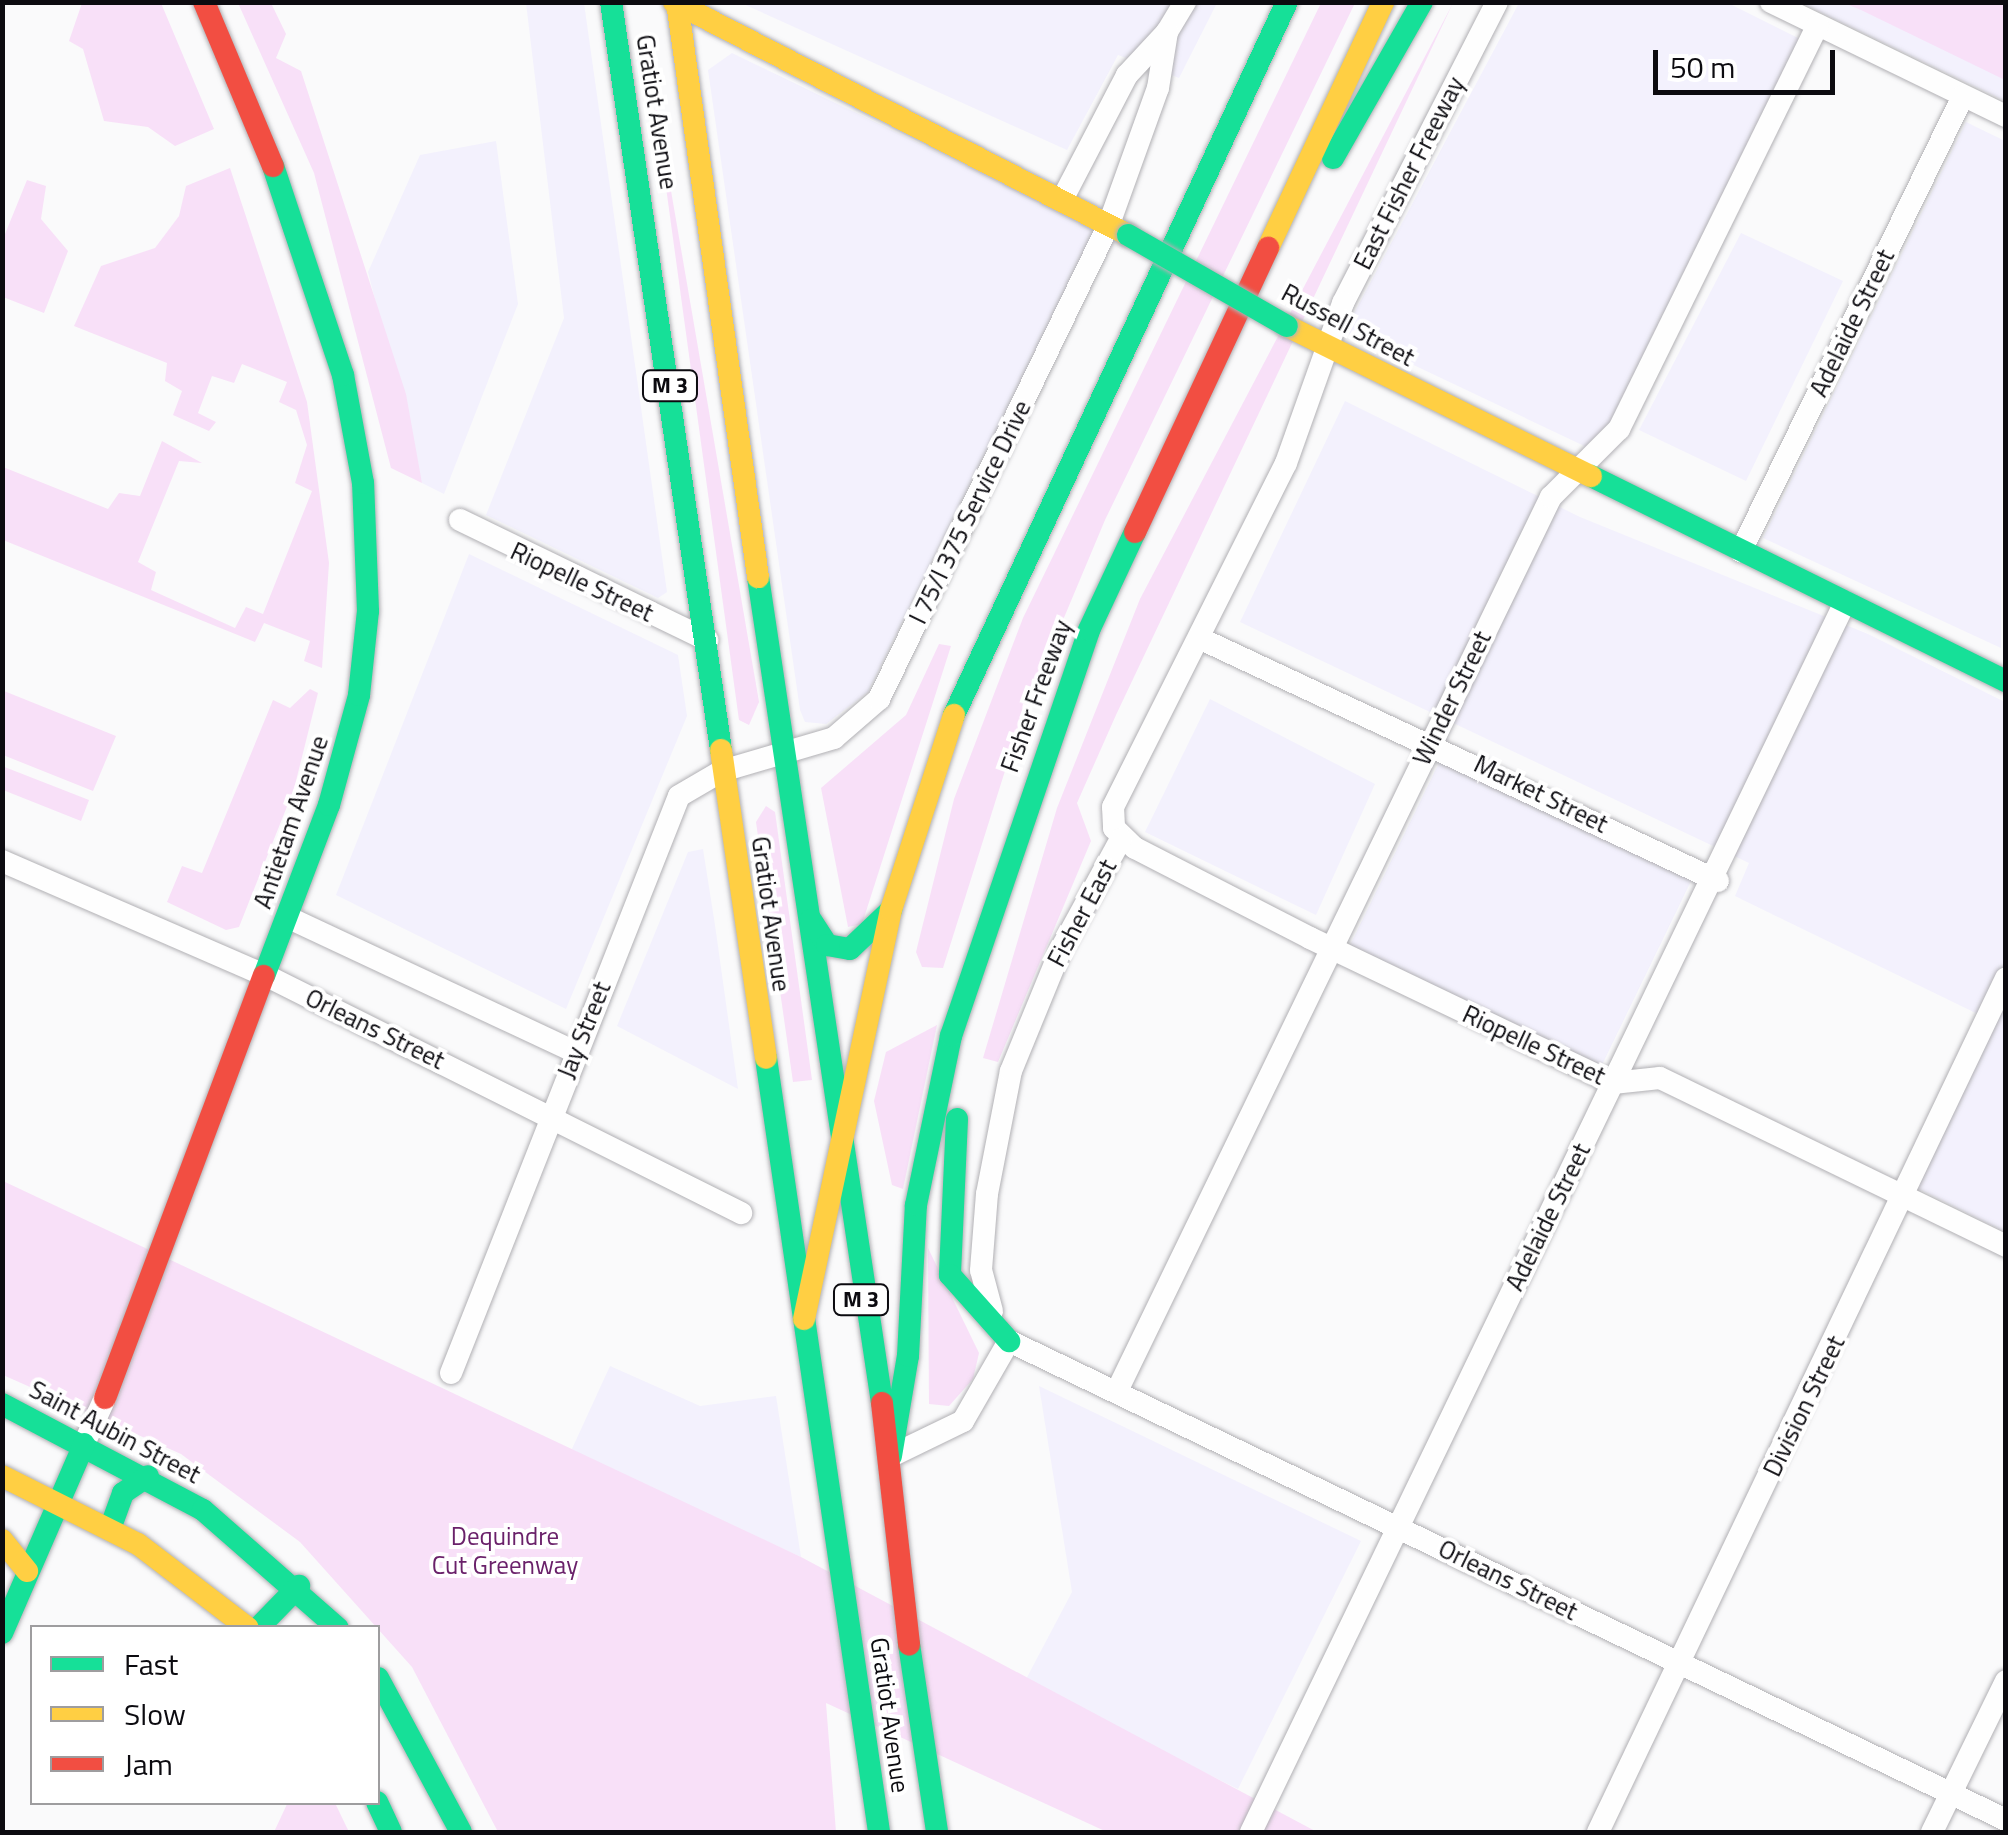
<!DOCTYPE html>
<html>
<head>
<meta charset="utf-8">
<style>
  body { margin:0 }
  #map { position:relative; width:2008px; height:1835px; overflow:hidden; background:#fafafb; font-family:"Titillium Web",sans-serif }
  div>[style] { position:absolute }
  .built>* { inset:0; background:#f3f1fd }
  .green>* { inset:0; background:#f8e0f8 }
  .roads { filter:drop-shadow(0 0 2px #b1b0b4) drop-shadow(0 0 2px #b1b0b4) }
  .street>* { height:22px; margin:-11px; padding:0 11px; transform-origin:11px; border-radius:11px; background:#fefefe }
  .fast>* { height:22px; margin:-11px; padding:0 11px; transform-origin:11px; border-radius:11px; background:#16e098 }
  .slow>* { height:22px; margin:-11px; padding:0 11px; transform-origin:11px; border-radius:11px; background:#ffcf43 }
  .jam>* { height:22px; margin:-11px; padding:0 11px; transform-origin:11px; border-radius:11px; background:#f24e42 }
  .bridges { filter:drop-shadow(0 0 2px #b1b0b4) drop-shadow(0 0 2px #b1b0b4) }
  .fast-bridge>* { height:22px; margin:-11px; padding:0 11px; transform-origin:11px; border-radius:11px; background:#16e098 }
  span { translate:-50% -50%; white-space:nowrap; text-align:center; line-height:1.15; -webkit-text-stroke:8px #fff; paint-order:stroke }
  .shield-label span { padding:2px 8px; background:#fff; border:2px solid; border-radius:8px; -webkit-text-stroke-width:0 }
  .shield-label { font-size:22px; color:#0c0b10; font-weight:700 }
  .street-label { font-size:25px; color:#0c0b10 }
  .park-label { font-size:25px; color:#6a216a }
  .frame { position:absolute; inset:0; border:5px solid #0c0b10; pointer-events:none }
  .legend { position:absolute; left:30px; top:1625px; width:350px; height:180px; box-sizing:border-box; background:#fff; border:2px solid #9e9d9f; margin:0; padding:12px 18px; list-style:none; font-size:30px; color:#0c0b10 }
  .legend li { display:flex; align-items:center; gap:20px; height:50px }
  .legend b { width:50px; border:2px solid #9e9d9f }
  .scale { position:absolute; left:1653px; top:50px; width:182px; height:45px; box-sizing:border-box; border:5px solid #0c0b10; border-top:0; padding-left:12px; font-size:30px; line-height:35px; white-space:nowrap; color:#0c0b10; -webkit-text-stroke:8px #fff; paint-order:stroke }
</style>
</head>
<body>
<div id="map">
  <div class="built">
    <i style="clip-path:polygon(526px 3px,584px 3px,667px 592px,658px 598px,486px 515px,564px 318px)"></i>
    <i style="clip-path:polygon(741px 3px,1217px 3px,1179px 78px,1118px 55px,1067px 150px)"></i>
    <i style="clip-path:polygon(1519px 3px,1728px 3px,1804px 41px,1597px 452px,1344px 332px)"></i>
    <i style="clip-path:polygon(1801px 3px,2005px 3px,2005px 101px)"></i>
    <i style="clip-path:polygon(732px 53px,1095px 228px,868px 692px,826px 724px,805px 722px,800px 710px,708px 70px)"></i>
    <i style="clip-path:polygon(1966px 122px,2005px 141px,2001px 648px,1763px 538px)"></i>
    <i style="clip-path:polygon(496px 141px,518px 304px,444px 494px,422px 483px,368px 272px,420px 155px)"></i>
    <i style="clip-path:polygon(1741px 233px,1843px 281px,1746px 481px,1639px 430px)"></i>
    <i style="clip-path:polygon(1345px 401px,1580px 517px,1868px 634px,2005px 702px,2005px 1232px,1911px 1185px,1988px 1019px,1735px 896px,1749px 863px,1240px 622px)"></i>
    <i style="clip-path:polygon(469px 554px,678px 655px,687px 716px,566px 1009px,336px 895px)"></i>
    <i style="clip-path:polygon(1210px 699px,1375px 784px,1316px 915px,1145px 832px)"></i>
    <i style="clip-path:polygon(1441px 759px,1693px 877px,1600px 1069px,1350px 945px)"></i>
    <i style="clip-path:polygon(703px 849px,715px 925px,738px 1089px,617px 1026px,688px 852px)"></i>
    <i style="clip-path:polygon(610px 1366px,700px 1406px,776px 1396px,801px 1557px,571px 1451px)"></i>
    <i style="clip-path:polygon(1039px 1386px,1361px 1541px,1238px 1789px,1024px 1683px,1072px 1592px)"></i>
  </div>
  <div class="green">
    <i style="clip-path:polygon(82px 3px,161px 3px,214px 129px,175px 146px,148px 127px,104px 121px,83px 49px,69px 41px)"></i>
    <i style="clip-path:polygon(238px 3px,271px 3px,286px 34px,276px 58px,301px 71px,406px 394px,422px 483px,391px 468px,314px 173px)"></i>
    <i style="clip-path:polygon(1321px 3px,1355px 3px,1105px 520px,1021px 720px,943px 968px,922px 967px,916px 952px,954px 799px,1023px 618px)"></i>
    <i style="clip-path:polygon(1453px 3px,1116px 715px,1077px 803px,1091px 841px,998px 1062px,983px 1058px,1057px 808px,1140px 599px)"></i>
    <i style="clip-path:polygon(1844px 3px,2005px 3px,2005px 80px,1861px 10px)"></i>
    <i style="clip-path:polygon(649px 63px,759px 702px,749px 725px,739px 720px)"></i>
    <i style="clip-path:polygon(230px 168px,307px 402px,329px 563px,322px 668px,304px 661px,310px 641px,264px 623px,255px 642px,3px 540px,3px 467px,108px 509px,119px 493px,140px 496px,162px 441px,202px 463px,179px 461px,138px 562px,156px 572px,151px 590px,235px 628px,246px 607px,263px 614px,312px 491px,295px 483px,307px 445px,296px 410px,279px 402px,287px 382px,242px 364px,234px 383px,212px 376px,198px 413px,216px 422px,209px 431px,173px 415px,182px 391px,165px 381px,167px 363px,74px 326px,101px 266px,155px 248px,179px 216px,186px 186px)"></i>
    <i style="clip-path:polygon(27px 180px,46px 186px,41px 219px,68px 251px,44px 313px,3px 297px,3px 239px)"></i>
    <i style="clip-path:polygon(939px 644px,951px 646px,862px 924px,848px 927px,821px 788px,906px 715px)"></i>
    <i style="clip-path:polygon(310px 689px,318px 693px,294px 789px,239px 927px,226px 930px,167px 902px,182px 866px,202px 873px,273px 700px,290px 708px)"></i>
    <i style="clip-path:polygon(4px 691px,116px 736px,93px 791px,3px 755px)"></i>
    <i style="clip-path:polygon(2px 766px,89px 800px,81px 821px,3px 790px)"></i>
    <i style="clip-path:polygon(766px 806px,775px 812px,812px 1080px,793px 1082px,756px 822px)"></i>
    <i style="clip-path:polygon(937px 1025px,903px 1189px,892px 1185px,874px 1101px,886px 1052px)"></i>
    <i style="clip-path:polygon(3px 1181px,801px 1557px,1317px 1832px,1107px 1832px,826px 1703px,836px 1832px,498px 1832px,412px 1667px,300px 1542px,181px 1454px,3px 1375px)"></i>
    <i style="clip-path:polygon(928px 1248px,979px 1353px,973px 1379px,949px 1406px,929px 1404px)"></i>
    <i style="clip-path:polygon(288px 1802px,335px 1803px,349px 1832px,274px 1832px)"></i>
  </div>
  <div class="roads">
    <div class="street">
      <i style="left:1497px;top:2px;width:338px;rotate:117.1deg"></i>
      <i style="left:1343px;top:303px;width:170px;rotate:109.6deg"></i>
      <i style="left:1286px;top:463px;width:385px;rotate:116.7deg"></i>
      <i style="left:1113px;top:807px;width:21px;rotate:87deg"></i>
      <i style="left:1114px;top:828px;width:29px;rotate:44deg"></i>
      <i style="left:1135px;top:848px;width:197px;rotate:27.2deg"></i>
      <i style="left:1310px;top:938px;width:336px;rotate:25.6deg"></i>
      <i style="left:1613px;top:1083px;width:47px;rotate:-6.1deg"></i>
      <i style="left:1660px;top:1078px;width:385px;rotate:25.9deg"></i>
      <i style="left:1771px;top:2px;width:261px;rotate:25.9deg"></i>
      <i style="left:1167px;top:32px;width:35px;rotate:-59deg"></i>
      <i style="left:460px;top:520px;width:275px;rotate:25.9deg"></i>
      <i style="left:1741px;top:551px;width:506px;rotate:-63.99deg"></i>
      <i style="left:1199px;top:638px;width:573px;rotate:25.09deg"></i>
      <i style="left:2px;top:861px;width:291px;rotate:23.5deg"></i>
      <i style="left:269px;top:977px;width:528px;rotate:26.57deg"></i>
      <i style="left:287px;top:917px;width:318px;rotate:25.1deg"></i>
      <i style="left:992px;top:1311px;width:42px;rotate:-105deg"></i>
      <i style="left:981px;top:1270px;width:76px;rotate:-85.5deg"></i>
      <i style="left:987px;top:1194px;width:125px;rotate:-79deg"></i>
      <i style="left:1011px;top:1071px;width:132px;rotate:-67.7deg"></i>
      <i style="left:1061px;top:949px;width:125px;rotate:-61.4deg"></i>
      <i style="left:1009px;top:1341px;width:1106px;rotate:25.66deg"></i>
      <i style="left:451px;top:1373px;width:620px;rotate:-68.44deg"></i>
      <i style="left:679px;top:796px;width:50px;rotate:-30.2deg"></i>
      <i style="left:722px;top:771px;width:117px;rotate:-16.4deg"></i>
      <i style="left:834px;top:738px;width:60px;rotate:-40.9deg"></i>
      <i style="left:879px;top:699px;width:528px;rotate:-64.16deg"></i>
      <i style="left:1109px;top:224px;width:145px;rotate:-70.2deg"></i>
      <i style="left:1158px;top:88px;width:57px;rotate:-80.9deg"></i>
      <i style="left:1167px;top:32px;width:59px;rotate:132.9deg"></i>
      <i style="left:1127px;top:75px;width:136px;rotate:117.5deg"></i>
      <i style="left:1117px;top:1391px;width:994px;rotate:-64.11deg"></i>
      <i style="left:1551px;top:497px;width:96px;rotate:-45deg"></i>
      <i style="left:1619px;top:429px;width:450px;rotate:-63.8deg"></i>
      <i style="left:84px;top:1444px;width:51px;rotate:-65.5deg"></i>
      <i style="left:891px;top:1456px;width:80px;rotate:-25.9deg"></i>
      <i style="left:963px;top:1421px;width:92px;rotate:-60.1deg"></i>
      <i style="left:1251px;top:1832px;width:1366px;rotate:-64.22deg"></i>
      <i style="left:1598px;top:1832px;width:946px;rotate:-64.46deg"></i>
      <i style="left:1932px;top:1832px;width:168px;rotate:-63.9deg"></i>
    </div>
    <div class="fast">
      <i style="left:611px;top:2px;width:756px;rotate:81.63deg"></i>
      <i style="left:1333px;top:158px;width:180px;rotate:-60.3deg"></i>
      <i style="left:1591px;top:476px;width:463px;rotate:26.3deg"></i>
      <i style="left:758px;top:577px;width:835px;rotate:81.46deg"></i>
      <i style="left:954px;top:715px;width:787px;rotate:-64.97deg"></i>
      <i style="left:811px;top:920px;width:30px;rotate:57deg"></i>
      <i style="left:827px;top:945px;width:23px;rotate:10deg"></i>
      <i style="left:850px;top:949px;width:57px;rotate:-43.6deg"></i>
      <i style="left:264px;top:976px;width:183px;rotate:-69.2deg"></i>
      <i style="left:329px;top:805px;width:114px;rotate:-74.7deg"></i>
      <i style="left:359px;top:695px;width:84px;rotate:-83.9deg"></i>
      <i style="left:368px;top:611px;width:128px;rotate:-92.2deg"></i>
      <i style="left:363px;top:483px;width:110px;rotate:-100.5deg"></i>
      <i style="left:343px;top:375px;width:220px;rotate:-108.5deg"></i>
      <i style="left:766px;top:1058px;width:782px;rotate:81.69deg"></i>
      <i style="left:957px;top:1119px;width:156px;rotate:92.6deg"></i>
      <i style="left:950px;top:1275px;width:89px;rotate:48.2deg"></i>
      <i style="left:2px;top:1404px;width:227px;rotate:27.8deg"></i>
      <i style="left:203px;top:1510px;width:179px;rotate:41.2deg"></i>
      <i style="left:891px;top:1456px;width:101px;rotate:-80.4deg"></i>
      <i style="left:908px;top:1356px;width:151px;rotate:-87deg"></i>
      <i style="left:916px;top:1205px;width:173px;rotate:-78.3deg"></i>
      <i style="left:951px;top:1036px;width:429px;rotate:-71.2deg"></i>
      <i style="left:1089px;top:630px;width:108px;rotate:-64.9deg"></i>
      <i style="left:110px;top:1529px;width:38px;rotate:-70deg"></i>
      <i style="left:123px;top:1493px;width:30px;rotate:-34deg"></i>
      <i style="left:258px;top:1628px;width:59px;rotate:-45.7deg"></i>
      <i style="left:2px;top:1633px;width:206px;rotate:-66.5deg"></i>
      <i style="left:909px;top:1644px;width:190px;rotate:81.5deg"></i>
      <i style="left:378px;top:1678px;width:175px;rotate:61.7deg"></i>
      <i style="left:377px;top:1802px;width:33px;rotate:65deg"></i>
    </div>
    <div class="slow">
      <i style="left:674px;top:2px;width:510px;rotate:27.17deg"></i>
      <i style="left:677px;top:2px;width:581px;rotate:81.98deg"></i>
      <i style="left:1268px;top:248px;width:272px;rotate:-64.9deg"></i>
      <i style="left:1287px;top:326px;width:339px;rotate:26.3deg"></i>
      <i style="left:721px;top:750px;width:311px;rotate:81.7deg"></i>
      <i style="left:804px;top:1319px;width:418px;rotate:-78deg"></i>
      <i style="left:891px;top:910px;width:205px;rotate:-72.1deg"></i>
      <i style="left:2px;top:1476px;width:152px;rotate:26.6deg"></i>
      <i style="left:138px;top:1544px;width:138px;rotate:37.4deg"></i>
      <i style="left:2px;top:1540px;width:40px;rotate:51deg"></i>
    </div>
    <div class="jam">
      <i style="left:204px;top:2px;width:178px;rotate:67.2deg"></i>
      <i style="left:1135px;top:532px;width:314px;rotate:-64.9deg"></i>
      <i style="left:105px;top:1398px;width:451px;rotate:-69.4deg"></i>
      <i style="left:882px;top:1403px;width:243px;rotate:83.6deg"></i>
    </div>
  </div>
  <div class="bridges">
    <div class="fast-bridge">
      <i style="left:1128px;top:235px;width:183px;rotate:29.8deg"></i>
    </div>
  </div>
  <div class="shield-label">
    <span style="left:670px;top:386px">M 3</span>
    <span style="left:861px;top:1300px">M 3</span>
  </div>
  <div class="street-label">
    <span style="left:657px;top:112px;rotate:81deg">Gratiot Avenue</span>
    <span style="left:1409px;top:173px;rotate:-63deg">East Fisher Freeway</span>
    <span style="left:1852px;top:323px;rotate:-64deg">Adelaide Street</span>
    <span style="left:1348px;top:325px;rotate:28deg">Russell Street</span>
    <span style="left:970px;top:512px;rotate:-64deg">I 75/I 375 Service Drive</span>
    <span style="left:582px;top:582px;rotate:25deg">Riopelle Street</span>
    <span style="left:1036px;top:696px;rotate:-70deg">Fisher Freeway</span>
    <span style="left:1452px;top:698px;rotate:-64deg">Winder Street</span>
    <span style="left:1541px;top:794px;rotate:26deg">Market Street</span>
    <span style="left:291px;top:822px;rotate:-71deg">Antietam Avenue</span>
    <span style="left:1082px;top:913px;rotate:-62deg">Fisher East</span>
    <span style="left:771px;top:914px;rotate:82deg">Gratiot Avenue</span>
    <span style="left:375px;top:1029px;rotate:26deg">Orleans Street</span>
    <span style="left:584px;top:1030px;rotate:-68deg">Jay Street</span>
    <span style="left:1534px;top:1045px;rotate:25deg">Riopelle Street</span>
    <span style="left:1548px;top:1217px;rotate:-64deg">Adelaide Street</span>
    <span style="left:1804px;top:1406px;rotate:-64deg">Division Street</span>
    <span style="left:115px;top:1432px;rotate:28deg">Saint Aubin Street</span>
    <span style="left:1508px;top:1580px;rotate:26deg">Orleans Street</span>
    <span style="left:890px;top:1715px;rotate:82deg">Gratiot Avenue</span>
  </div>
  <div class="park-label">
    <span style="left:505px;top:1551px">Dequindre<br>Cut Greenway</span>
  </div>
  <div class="frame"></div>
  <ul class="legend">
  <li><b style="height:12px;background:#16e098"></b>Fast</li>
  <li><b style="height:12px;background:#ffcf43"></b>Slow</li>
  <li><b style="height:12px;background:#f24e42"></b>Jam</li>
  </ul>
  <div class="scale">50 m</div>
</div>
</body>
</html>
